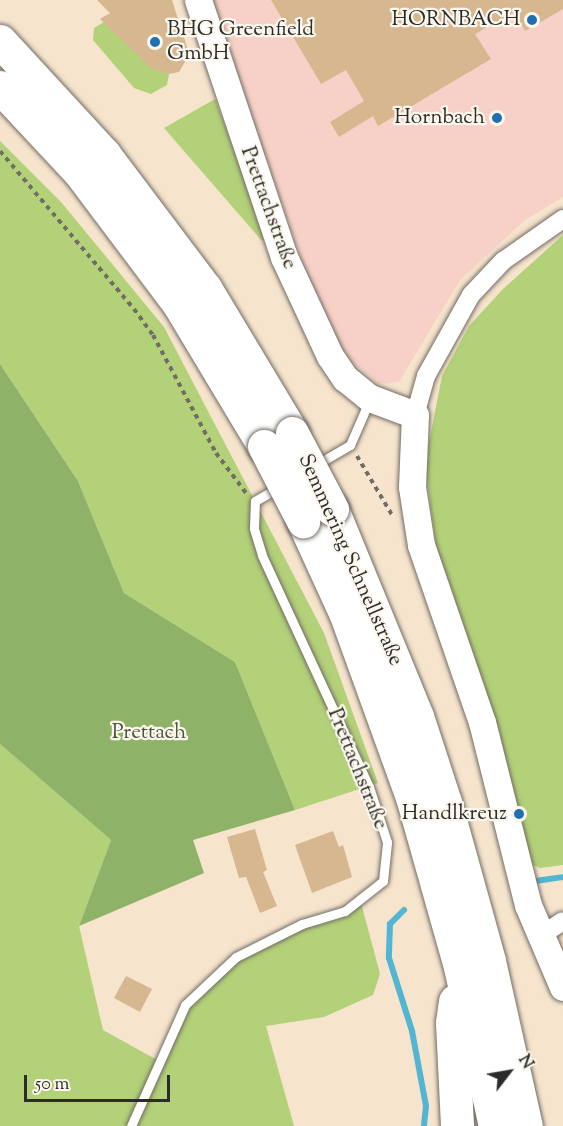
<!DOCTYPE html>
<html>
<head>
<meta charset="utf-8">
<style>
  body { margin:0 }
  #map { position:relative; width:563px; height:1126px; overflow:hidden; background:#f6e4cd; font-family:"Sorts Mill Goudy",serif }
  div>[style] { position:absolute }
  .built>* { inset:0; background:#f7d1c7 }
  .green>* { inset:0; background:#b3d178 }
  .forest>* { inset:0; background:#8eb368 }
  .stream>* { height:6px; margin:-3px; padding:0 3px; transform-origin:3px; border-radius:3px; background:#52b5d1 }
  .building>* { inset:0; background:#d7b78f }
  .path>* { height:4px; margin-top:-2px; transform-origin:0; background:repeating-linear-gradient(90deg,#726c64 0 4.5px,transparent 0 9px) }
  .roads { filter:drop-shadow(0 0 2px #726c64) drop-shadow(0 0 2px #726c64) }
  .lane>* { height:9px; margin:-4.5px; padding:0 4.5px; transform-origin:4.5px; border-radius:4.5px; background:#fff }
  .street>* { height:18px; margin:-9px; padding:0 9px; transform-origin:9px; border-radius:9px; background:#fff }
  .secondary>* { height:27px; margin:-13.5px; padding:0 13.5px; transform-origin:13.5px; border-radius:13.5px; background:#fff }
  .highway>* { height:33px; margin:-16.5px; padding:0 16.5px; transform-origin:16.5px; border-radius:16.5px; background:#fff }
  .bridges { filter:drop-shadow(0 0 2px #726c64) drop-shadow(0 0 2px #726c64) }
  .highway-bridge>* { height:33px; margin:-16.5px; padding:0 16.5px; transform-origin:16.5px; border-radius:16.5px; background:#fff }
  .dots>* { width:16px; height:16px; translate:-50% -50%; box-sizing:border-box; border:3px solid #fbf7ec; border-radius:50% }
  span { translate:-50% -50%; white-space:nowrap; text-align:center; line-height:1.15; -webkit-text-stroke:4.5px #fbf7ec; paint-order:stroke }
  .poi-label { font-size:21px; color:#2b2b2b }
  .right { translate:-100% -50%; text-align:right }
  .left { translate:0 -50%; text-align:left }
  .street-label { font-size:21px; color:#2b2b2b }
  .park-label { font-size:21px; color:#4d543e }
  .north { position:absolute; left:479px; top:1042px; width:60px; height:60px; -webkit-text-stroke:4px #fbf7ec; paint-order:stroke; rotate:59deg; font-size:16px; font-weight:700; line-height:24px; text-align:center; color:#2b2b2b }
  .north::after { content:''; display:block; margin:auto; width:21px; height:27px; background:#2b2b2b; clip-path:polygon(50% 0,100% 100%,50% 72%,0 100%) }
  .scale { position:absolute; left:24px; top:1075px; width:146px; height:27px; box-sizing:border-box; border:3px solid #2b2b2b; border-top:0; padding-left:8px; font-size:18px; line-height:21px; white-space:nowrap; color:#2b2b2b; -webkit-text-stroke:4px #fbf7ec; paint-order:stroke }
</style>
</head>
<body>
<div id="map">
  <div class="built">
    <i style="clip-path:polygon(209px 0,563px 0,563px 197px,525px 220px,460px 280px,399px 382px,379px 384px,352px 362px,324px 320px)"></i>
  </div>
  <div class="green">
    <i style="clip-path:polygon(104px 22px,151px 67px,169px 74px,167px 85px,151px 94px,134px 88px,93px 40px,94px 28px)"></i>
    <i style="clip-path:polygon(215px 99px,230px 139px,266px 239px,262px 241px,164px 128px)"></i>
    <i style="clip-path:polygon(0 141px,61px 202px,164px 327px,324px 633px,378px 783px,295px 810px,235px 662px,124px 593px,78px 481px,0 364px)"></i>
    <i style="clip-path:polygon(563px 235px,563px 865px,540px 868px,531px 864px,477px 670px,438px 561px,425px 463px,442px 376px,469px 326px,503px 289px)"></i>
    <i style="clip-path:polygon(0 744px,111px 840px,79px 926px,103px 1030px,159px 1061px,185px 1005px,236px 957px,345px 911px,360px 899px,380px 974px,373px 995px,324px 1017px,266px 1026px,294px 1126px,0 1126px)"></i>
  </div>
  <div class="forest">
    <i style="clip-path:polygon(0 364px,78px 481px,124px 593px,235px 662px,295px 810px,193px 840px,204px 873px,79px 926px,111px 840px,0 744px)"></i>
  </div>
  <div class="stream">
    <i style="left:535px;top:881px;width:28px;rotate:-8deg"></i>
    <i style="left:404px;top:910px;width:20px;rotate:135deg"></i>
    <i style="left:390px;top:924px;width:34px;rotate:92deg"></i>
    <i style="left:389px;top:958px;width:77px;rotate:72.5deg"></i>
    <i style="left:412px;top:1031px;width:76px;rotate:79.4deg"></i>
    <i style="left:426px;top:1106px;width:20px;rotate:96deg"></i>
  </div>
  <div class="building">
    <i style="clip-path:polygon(97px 0,172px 0,187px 47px,188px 57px,179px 72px,169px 74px,151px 68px,100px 19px,110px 13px)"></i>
    <i style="clip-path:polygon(271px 0,563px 0,563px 9px,525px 31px,514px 12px,475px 34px,491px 59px,378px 126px,373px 116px,339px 137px,330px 122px,364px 101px,346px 70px,321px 84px)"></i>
    <i style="clip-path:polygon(255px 829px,267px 870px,263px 872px,277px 906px,260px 913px,246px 877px,239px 878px,227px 837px)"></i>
    <i style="clip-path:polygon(333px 831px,339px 847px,343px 845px,352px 877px,312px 893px,295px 845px)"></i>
    <i style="clip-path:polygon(126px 976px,152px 989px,140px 1012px,114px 998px)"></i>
  </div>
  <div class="path">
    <i style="left:0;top:151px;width:207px;rotate:49.7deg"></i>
    <i style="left:134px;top:309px;width:32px;rotate:54deg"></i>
    <i style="left:153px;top:335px;width:134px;rotate:61.9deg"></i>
    <i style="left:216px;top:453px;width:50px;rotate:53.1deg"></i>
    <i style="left:357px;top:456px;width:69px;rotate:59.3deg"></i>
  </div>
  <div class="roads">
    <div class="lane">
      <i style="left:314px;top:466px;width:42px;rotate:-30.3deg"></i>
      <i style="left:350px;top:445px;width:50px;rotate:-66.5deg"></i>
      <i style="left:131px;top:1126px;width:133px;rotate:-65.9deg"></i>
      <i style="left:185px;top:1005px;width:70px;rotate:-43.3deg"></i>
      <i style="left:236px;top:957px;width:74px;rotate:-26.6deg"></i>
      <i style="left:302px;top:924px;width:45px;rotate:-16.8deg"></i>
      <i style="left:345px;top:911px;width:48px;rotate:-38.3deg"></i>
      <i style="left:383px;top:881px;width:39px;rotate:-84deg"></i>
      <i style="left:387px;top:842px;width:58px;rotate:-108.1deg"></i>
      <i style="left:369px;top:787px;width:255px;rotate:-114.8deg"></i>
      <i style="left:262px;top:555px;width:28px;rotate:-107deg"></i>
      <i style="left:254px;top:528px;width:27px;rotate:-88deg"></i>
      <i style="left:255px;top:501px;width:28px;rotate:-30deg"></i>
    </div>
    <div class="street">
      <i style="left:415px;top:415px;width:41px;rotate:-74.2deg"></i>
      <i style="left:426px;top:376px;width:93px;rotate:-60.9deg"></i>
      <i style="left:471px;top:295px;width:47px;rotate:-46.7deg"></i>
      <i style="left:503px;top:261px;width:73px;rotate:-35deg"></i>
      <i style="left:540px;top:936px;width:27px;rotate:-33deg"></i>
    </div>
    <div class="secondary">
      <i style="left:198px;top:0;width:271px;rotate:71.5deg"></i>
      <i style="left:284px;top:257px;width:109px;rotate:65.1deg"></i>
      <i style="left:330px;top:356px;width:27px;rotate:56deg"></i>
      <i style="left:345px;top:378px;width:32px;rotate:39deg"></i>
      <i style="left:370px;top:398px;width:48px;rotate:20.7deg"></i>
      <i style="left:415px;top:415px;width:72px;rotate:92.4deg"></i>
      <i style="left:412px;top:487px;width:59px;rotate:81.2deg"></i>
      <i style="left:421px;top:545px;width:187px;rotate:71deg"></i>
      <i style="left:482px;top:722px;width:189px;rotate:75.9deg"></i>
      <i style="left:528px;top:905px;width:89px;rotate:66.9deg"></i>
    </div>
    <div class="highway">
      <i style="left:0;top:41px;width:154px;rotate:47.4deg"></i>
      <i style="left:104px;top:154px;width:168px;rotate:53deg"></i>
      <i style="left:205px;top:288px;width:169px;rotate:59deg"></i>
      <i style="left:0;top:87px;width:119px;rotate:47deg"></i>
      <i style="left:81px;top:174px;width:161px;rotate:53.1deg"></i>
      <i style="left:178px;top:303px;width:167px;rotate:59deg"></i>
      <i style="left:332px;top:509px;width:224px;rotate:67.7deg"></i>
      <i style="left:417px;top:716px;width:90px;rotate:72deg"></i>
      <i style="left:445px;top:802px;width:165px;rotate:74.5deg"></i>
      <i style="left:489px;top:961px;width:169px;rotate:77.4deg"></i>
      <i style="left:303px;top:521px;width:103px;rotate:65.4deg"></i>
      <i style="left:346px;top:615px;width:194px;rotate:70.1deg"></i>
      <i style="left:412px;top:797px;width:177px;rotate:74.2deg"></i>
      <i style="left:460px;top:967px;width:163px;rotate:77.6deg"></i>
      <i style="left:455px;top:1001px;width:22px;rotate:98deg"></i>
      <i style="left:452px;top:1023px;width:103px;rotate:87.2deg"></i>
    </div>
  </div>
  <div class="bridges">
    <div class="highway-bridge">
      <i style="left:292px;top:433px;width:86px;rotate:62.2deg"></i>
      <i style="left:264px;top:446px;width:85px;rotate:62.5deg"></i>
    </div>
  </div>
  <div class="dots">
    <i style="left:532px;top:20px;background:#1f6fb2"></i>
    <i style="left:155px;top:42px;background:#1f6fb2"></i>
    <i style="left:497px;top:118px;background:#1f6fb2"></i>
    <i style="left:519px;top:814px;background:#1f6fb2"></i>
  </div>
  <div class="poi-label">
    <span class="right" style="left:520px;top:20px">HORNBACH</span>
    <span class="left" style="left:167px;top:42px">BHG Greenfield<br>GmbH</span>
    <span class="right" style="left:485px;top:118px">Hornbach</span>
    <span class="right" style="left:507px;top:814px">Handlkreuz</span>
  </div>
  <div class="street-label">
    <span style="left:268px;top:208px;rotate:70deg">Prettachstraße</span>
    <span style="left:350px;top:560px;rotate:66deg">Semmering Schnellstraße</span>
    <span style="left:357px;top:769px;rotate:68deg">Prettachstraße</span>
  </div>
  <div class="park-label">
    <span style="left:149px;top:733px">Prettach</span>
  </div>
  <div class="north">N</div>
  <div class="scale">50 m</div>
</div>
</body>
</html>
